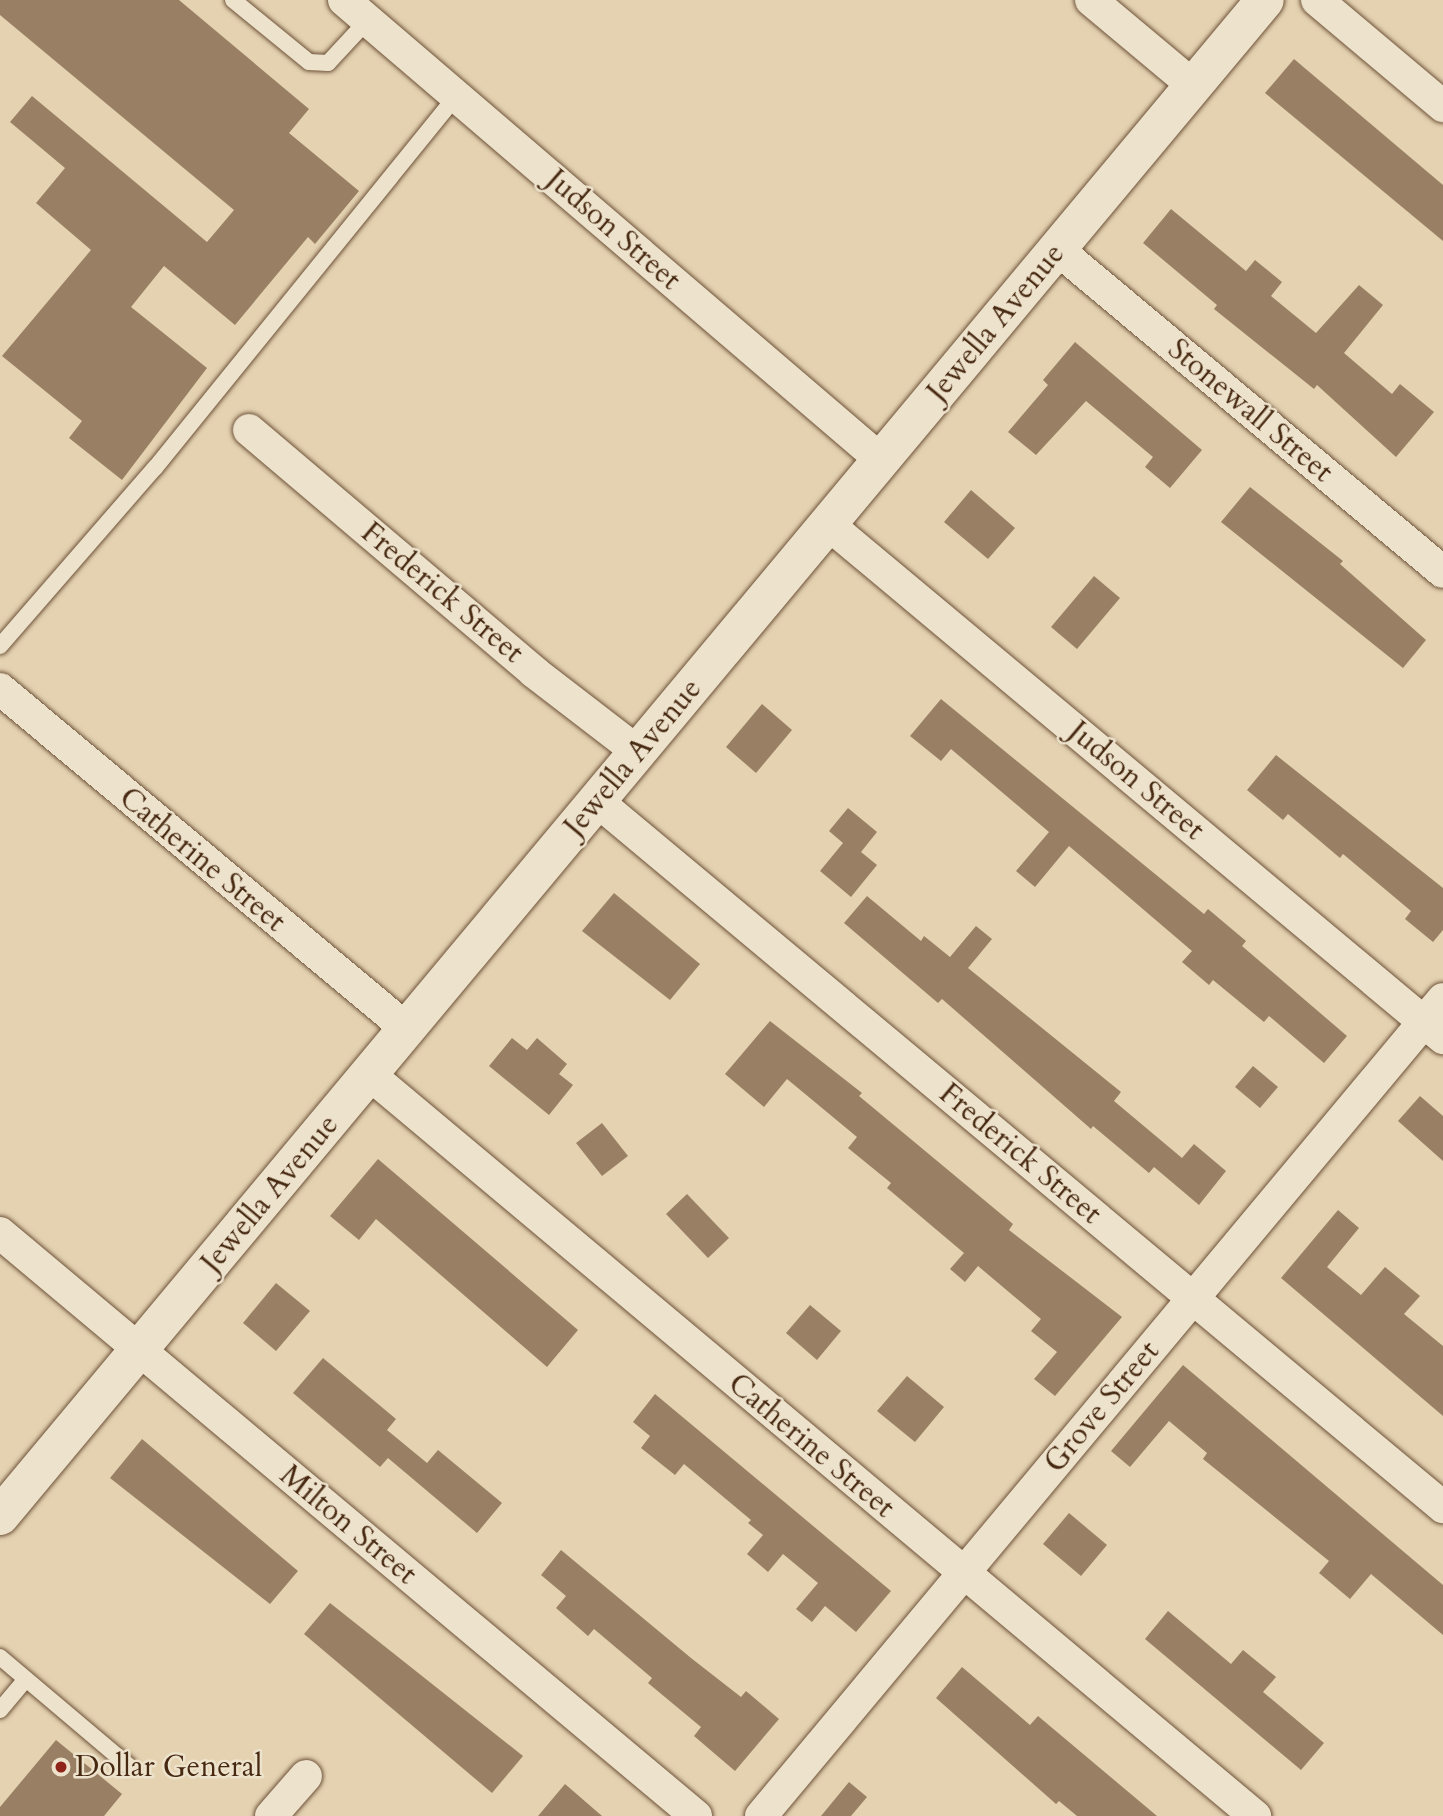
<!DOCTYPE html>
<html>
<head>
<meta charset="utf-8">
<style>
  body { margin:0 }
  #map { position:relative; width:1443px; height:1816px; overflow:hidden; background:#e4d2b1; font-family:Cardo,serif }
  div>[style] { position:absolute }
  .building>* { inset:0; background:#998064 }
  .roads { filter:drop-shadow(0 0 2px #6e5239) drop-shadow(0 0 2px #6e5239) }
  .service>* { height:16px; margin:-8px; padding:0 8px; transform-origin:8px; border-radius:8px; background:#ede2cc }
  .minor>* { height:32px; margin:-16px; padding:0 16px; transform-origin:16px; border-radius:16px; background:#ede2cc }
  .secondary>* { height:38px; margin:-19px; padding:0 19px; transform-origin:19px; border-radius:19px; background:#ede2cc }
  .dots>* { width:19px; height:19px; translate:-50% -50%; box-sizing:border-box; border:4px solid #ede2cc; border-radius:50% }
  span { translate:-50% -50%; white-space:nowrap; text-align:center; line-height:1.15; -webkit-text-stroke:5px #ede2cc; paint-order:stroke }
  .street-label { font-size:30px; color:#472811 }
  .poi-label { font-size:30px; color:#472811 }
  .left { translate:0 -50%; text-align:left }
</style>
</head>
<body>
<div id="map">
  <div class="building">
    <i style="clip-path:polygon(0 0,179px 0,309px 109px,289px 133px,359px 191px,315px 244px,308px 237px,235px 325px,164px 266px,131px 307px,207px 368px,122px 480px,69px 438px,82px 421px,2px 356px,91px 250px,36px 203px,65px 168px,10px 122px,32px 96px,207px 242px,234px 210px,0 15px)"></i>
    <i style="clip-path:polygon(1294px 59px,1443px 185px,1443px 241px,1265px 93px)"></i>
    <i style="clip-path:polygon(1171px 209px,1246px 271px,1255px 260px,1282px 282px,1271px 296px,1316px 333px,1359px 285px,1383px 305px,1344px 353px,1392px 394px,1400px 384px,1434px 412px,1396px 457px,1317px 385px,1314px 389px,1214px 309px,1217px 305px,1143px 243px)"></i>
    <i style="clip-path:polygon(1075px 342px,1202px 450px,1170px 488px,1145px 467px,1153px 457px,1086px 401px,1036px 455px,1008px 432px,1048px 385px,1043px 380px)"></i>
    <i style="clip-path:polygon(1250px 487px,1343px 561px,1340px 564px,1426px 640px,1403px 668px,1221px 522px)"></i>
    <i style="clip-path:polygon(971px 490px,1015px 528px,988px 559px,944px 522px)"></i>
    <i style="clip-path:polygon(1094px 576px,1120px 598px,1077px 649px,1051px 627px)"></i>
    <i style="clip-path:polygon(941px 699px,1204px 914px,1208px 909px,1246px 941px,1242px 946px,1347px 1036px,1324px 1063px,1269px 1016px,1264px 1022px,1213px 980px,1209px 985px,1182px 962px,1192px 951px,1069px 846px,1035px 887px,1016px 871px,1049px 832px,951px 749px,941px 761px,910px 736px)"></i>
    <i style="clip-path:polygon(762px 704px,792px 730px,756px 773px,726px 747px)"></i>
    <i style="clip-path:polygon(1276px 755px,1443px 888px,1443px 930px,1433px 942px,1405px 919px,1411px 911px,1343px 854px,1340px 858px,1288px 814px,1283px 820px,1247px 790px)"></i>
    <i style="clip-path:polygon(848px 808px,877px 832px,861px 852px,877px 865px,851px 897px,820px 871px,843px 843px,829px 831px)"></i>
    <i style="clip-path:polygon(614px 893px,700px 964px,670px 1000px,582px 931px)"></i>
    <i style="clip-path:polygon(867px 896px,921px 941px,924px 936px,950px 957px,976px 926px,992px 939px,968px 968px,1121px 1092px,1114px 1101px,1182px 1158px,1194px 1144px,1226px 1171px,1199px 1205px,1154px 1167px,1149px 1173px,1093px 1126px,1091px 1129px,942px 999px,938px 1003px,844px 923px)"></i>
    <i style="clip-path:polygon(770px 1021px,862px 1093px,859px 1096px,1013px 1224px,1009px 1230px,1122px 1317px,1055px 1396px,1034px 1379px,1057px 1352px,1031px 1331px,1041px 1319px,978px 1266px,965px 1282px,950px 1269px,964px 1253px,887px 1188px,891px 1183px,848px 1148px,857px 1137px,787px 1079px,764px 1107px,725px 1074px)"></i>
    <i style="clip-path:polygon(512px 1038px,527px 1050px,537px 1038px,567px 1064px,559px 1074px,573px 1085px,549px 1115px,489px 1066px)"></i>
    <i style="clip-path:polygon(1253px 1066px,1278px 1087px,1260px 1108px,1235px 1087px)"></i>
    <i style="clip-path:polygon(1420px 1096px,1443px 1116px,1443px 1161px,1398px 1121px)"></i>
    <i style="clip-path:polygon(602px 1123px,628px 1156px,602px 1176px,576px 1143px)"></i>
    <i style="clip-path:polygon(378px 1159px,578px 1330px,547px 1367px,376px 1219px,359px 1240px,330px 1216px)"></i>
    <i style="clip-path:polygon(687px 1194px,729px 1238px,708px 1258px,666px 1214px)"></i>
    <i style="clip-path:polygon(1338px 1210px,1359px 1228px,1327px 1267px,1361px 1295px,1385px 1267px,1420px 1296px,1404px 1314px,1443px 1346px,1443px 1416px,1281px 1278px)"></i>
    <i style="clip-path:polygon(276px 1283px,310px 1311px,276px 1351px,243px 1323px)"></i>
    <i style="clip-path:polygon(810px 1305px,841px 1331px,817px 1360px,786px 1333px)"></i>
    <i style="clip-path:polygon(323px 1358px,396px 1419px,387px 1430px,427px 1463px,438px 1450px,502px 1503px,477px 1533px,388px 1458px,380px 1467px,293px 1393px)"></i>
    <i style="clip-path:polygon(1183px 1365px,1443px 1585px,1443px 1635px,1371px 1574px,1350px 1599px,1319px 1573px,1329px 1561px,1203px 1459px,1207px 1453px,1169px 1421px,1130px 1467px,1111px 1451px)"></i>
    <i style="clip-path:polygon(907px 1376px,944px 1407px,915px 1442px,877px 1411px)"></i>
    <i style="clip-path:polygon(655px 1394px,891px 1591px,856px 1632px,825px 1606px,812px 1622px,796px 1609px,818px 1583px,783px 1554px,768px 1572px,747px 1554px,763px 1535px,748px 1523px,751px 1520px,684px 1464px,675px 1475px,641px 1448px,650px 1436px,633px 1422px)"></i>
    <i style="clip-path:polygon(142px 1439px,298px 1571px,270px 1604px,110px 1478px)"></i>
    <i style="clip-path:polygon(1069px 1513px,1107px 1545px,1081px 1576px,1043px 1544px)"></i>
    <i style="clip-path:polygon(561px 1550px,691px 1658px,741px 1697px,746px 1691px,779px 1719px,735px 1771px,694px 1736px,701px 1727px,648px 1683px,652px 1678px,594px 1629px,588px 1636px,556px 1608px,566px 1596px,541px 1575px)"></i>
    <i style="clip-path:polygon(330px 1603px,523px 1756px,492px 1793px,304px 1634px)"></i>
    <i style="clip-path:polygon(1168px 1611px,1231px 1664px,1243px 1650px,1276px 1677px,1263px 1692px,1324px 1743px,1301px 1770px,1145px 1639px)"></i>
    <i style="clip-path:polygon(962px 1667px,1030px 1725px,1038px 1716px,1157px 1816px,1077px 1816px,1059px 1801px,1056px 1804px,936px 1698px)"></i>
    <i style="clip-path:polygon(56px 1740px,122px 1794px,104px 1816px,0 1816px,0 1807px)"></i>
    <i style="clip-path:polygon(849px 1782px,867px 1797px,851px 1816px,821px 1816px)"></i>
    <i style="clip-path:polygon(565px 1784px,602px 1816px,538px 1816px)"></i>
  </div>
  <div class="roads">
    <div class="service">
      <i style="left:233px;top:0;width:98px;rotate:39.2deg"></i>
      <i style="left:309px;top:62px;width:19px;rotate:3deg"></i>
      <i style="left:328px;top:63px;width:59px;rotate:-47.1deg"></i>
      <i style="left:0;top:646px;width:236px;rotate:-49deg"></i>
      <i style="left:155px;top:468px;width:479px;rotate:-51deg"></i>
      <i style="left:0;top:1657px;width:169px;rotate:40.2deg"></i>
      <i style="left:0;top:1710px;width:40px;rotate:-50deg"></i>
    </div>
    <div class="minor">
      <i style="left:344px;top:0;width:707px;rotate:40.58deg"></i>
      <i style="left:1091px;top:0;width:134px;rotate:39.9deg"></i>
      <i style="left:1317px;top:0;width:165px;rotate:40.1deg"></i>
      <i style="left:1057px;top:249px;width:503px;rotate:39.92deg"></i>
      <i style="left:249px;top:430px;width:374px;rotate:40.3deg"></i>
      <i style="left:534px;top:672px;width:131px;rotate:37.6deg"></i>
      <i style="left:828px;top:524px;width:802px;rotate:39.89deg"></i>
      <i style="left:0;top:689px;width:530px;rotate:39.87deg"></i>
      <i style="left:597px;top:801px;width:1102px;rotate:39.85deg"></i>
      <i style="left:369px;top:1074px;width:1156px;rotate:39.95deg"></i>
      <i style="left:0;top:1233px;width:908px;rotate:39.95deg"></i>
      <i style="left:271px;top:1816px;width:53px;rotate:-48.8deg"></i>
      <i style="left:761px;top:1816px;width:1064px;rotate:-50.15deg"></i>
    </div>
    <div class="secondary">
      <i style="left:0;top:1516px;width:1974px;rotate:-50.16deg"></i>
    </div>
  </div>
  <div class="dots">
    <i style="left:61px;top:1767px;background:#8f2418"></i>
  </div>
  <div class="street-label">
    <span style="left:613px;top:230px;rotate:41deg">Judson Street</span>
    <span style="left:996px;top:323px;rotate:-50deg">Jewella Avenue</span>
    <span style="left:1250px;top:411px;rotate:40deg">Stonewall Street</span>
    <span style="left:442px;top:593px;rotate:40deg">Frederick Street</span>
    <span style="left:633px;top:758px;rotate:-50deg">Jewella Avenue</span>
    <span style="left:1136px;top:781px;rotate:40deg">Judson Street</span>
    <span style="left:202px;top:860px;rotate:40deg">Catherine Street</span>
    <span style="left:1020px;top:1154px;rotate:40deg">Frederick Street</span>
    <span style="left:270px;top:1194px;rotate:-50deg">Jewella Avenue</span>
    <span style="left:1102px;top:1407px;rotate:-50deg">Grove Street</span>
    <span style="left:811px;top:1446px;rotate:40deg">Catherine Street</span>
    <span style="left:348px;top:1525px;rotate:40deg">Milton Street</span>
  </div>
  <div class="poi-label">
    <span class="left" style="left:75px;top:1767px">Dollar General</span>
  </div>
</div>
</body>
</html>
